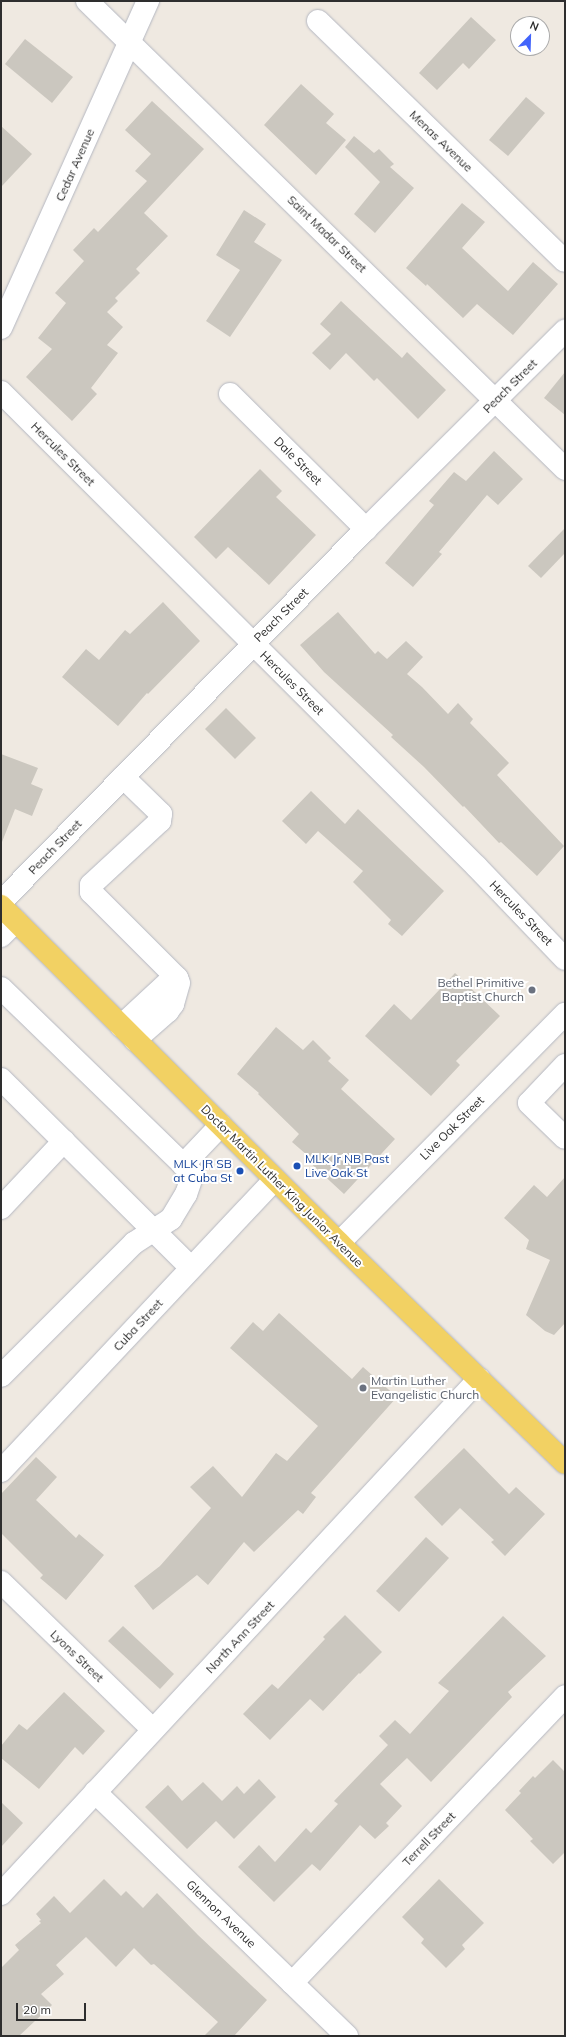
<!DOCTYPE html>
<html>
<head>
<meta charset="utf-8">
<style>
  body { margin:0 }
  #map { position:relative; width:566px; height:2037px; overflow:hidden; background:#efe9e1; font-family:Mulish,sans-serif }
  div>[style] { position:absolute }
  .building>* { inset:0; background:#cbc7bf }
  .roads { filter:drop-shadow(0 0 1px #b4b7c1) drop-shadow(0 0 1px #b4b7c1) }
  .minor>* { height:22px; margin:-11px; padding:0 11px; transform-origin:11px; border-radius:11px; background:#fff }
  .major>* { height:22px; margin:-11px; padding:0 11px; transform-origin:11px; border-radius:11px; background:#f2d163 }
  .dots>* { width:11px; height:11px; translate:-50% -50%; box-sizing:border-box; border:2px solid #fff; border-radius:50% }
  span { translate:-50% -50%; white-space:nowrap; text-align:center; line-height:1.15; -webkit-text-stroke:4px #fff; paint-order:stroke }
  .street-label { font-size:12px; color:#2e2e2e }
  .worship-label { font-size:12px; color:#5b616d }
  .right { translate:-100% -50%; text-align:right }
  .left { translate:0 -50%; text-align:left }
  .transit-label { font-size:12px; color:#164399 }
  .frame { position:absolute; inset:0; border:2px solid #2e2e2e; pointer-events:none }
  .north { position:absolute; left:510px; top:16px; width:40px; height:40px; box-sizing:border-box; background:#fff; border:1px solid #ababab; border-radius:50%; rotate:23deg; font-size:11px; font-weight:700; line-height:16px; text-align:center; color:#2e2e2e }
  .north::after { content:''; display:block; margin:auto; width:14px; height:18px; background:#4264fb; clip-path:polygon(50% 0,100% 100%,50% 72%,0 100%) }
  .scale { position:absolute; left:16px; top:2003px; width:70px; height:18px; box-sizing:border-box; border:2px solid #2e2e2e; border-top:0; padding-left:5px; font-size:12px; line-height:14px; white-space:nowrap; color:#2e2e2e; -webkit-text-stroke:3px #fff; paint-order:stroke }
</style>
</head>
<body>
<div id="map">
  <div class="building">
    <i style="clip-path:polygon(471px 17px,496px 40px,469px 69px,463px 63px,437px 90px,419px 73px)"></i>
    <i style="clip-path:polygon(25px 39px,73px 77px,52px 103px,5px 64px)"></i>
    <i style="clip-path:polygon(301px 84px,334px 114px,326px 123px,346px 140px,316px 175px,264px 125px)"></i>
    <i style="clip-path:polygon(526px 97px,545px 113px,508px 156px,489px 140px)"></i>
    <i style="clip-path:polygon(152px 101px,204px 149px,144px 213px,168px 236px,136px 269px,140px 273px,115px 298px,118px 301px,107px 312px,123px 327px,107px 345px,118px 353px,91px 388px,97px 394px,72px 421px,26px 377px,52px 349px,38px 338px,66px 303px,55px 293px,84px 261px,73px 250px,94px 228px,98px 232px,147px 181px,135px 171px,151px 154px,125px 130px)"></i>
    <i style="clip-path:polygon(1px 126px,32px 154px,1px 187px)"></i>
    <i style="clip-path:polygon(354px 136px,374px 153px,379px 149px,394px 164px,390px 167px,414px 188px,375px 233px,354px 214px,380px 182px,345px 147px)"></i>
    <i style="clip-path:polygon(462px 203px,485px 222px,462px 248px,508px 291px,533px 262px,558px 284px,513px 335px,477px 304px,463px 318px,427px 284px,426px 286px,406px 268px)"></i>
    <i style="clip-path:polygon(244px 210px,266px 224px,254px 242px,282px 260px,230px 337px,206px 321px,240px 270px,216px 255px)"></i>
    <i style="clip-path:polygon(341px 301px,402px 358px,407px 352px,446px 390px,418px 419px,377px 378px,374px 381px,346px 353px,330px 370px,312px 353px,331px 334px,320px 324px)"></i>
    <i style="clip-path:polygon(565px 372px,565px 415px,544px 398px)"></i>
    <i style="clip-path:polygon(494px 451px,523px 479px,498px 505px,487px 495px,439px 552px,442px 554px,413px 587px,385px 563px,434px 505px,429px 501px,454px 472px,466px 481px)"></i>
    <i style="clip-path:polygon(260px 469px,282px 491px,276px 497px,316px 535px,269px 585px,228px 547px,216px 559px,194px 537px)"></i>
    <i style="clip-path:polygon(565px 528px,565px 553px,541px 578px,528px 566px)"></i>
    <i style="clip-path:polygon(163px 602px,200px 641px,148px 694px,147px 693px,118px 726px,62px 677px,86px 649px,99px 660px,125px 630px,130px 634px)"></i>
    <i style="clip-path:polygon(338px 612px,375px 654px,378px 651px,387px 659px,406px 641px,423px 657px,407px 674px,422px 687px,448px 714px,458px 703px,473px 719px,470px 723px,509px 763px,497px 775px,564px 846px,537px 876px,501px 842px,499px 843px,464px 806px,463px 807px,424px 767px,391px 737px,393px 735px,324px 672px,300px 645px)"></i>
    <i style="clip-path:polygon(226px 708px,256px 738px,235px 759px,205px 729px)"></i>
    <i style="clip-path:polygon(1px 754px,38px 768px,31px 784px,43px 789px,32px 816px,15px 809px,2px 842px)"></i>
    <i style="clip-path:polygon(311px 791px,345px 824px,358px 809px,444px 891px,402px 936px,388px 924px,391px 920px,353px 882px,363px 871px,318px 831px,306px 844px,282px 821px)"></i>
    <i style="clip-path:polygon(455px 973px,500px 1016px,456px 1061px,460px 1065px,431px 1096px,365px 1036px,394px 1004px,411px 1020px)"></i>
    <i style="clip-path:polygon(276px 1027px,303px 1050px,313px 1040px,331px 1058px,328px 1061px,349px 1080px,341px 1089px,395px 1139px,344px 1194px,305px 1158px,307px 1155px,292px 1142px,299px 1134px,258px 1094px,259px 1093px,237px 1074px)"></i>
    <i style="clip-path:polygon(565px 1177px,565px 1323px,554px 1335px,545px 1331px,526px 1315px,550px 1260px,526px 1249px,529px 1240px,504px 1218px,534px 1185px,547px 1197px)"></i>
    <i style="clip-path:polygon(279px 1313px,352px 1379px,363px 1367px,397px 1397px,311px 1493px,316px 1497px,303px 1514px,298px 1510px,254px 1552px,244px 1542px,208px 1585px,197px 1575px,153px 1610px,134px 1586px,160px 1566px,211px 1508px,190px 1487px,213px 1466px,242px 1497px,276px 1453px,287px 1461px,318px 1426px,230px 1348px,253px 1322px,263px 1331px)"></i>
    <i style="clip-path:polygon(464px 1448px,509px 1494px,516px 1487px,545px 1514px,505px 1556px,491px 1542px,494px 1540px,460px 1508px,442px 1526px,414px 1497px)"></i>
    <i style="clip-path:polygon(36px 1457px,57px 1477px,36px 1500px,76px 1538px,79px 1534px,104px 1555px,66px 1600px,40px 1578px,43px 1575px,1px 1533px,1px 1494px)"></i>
    <i style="clip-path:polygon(426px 1537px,449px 1558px,399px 1612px,376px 1591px)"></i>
    <i style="clip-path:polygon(345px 1615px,382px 1652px,360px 1674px,359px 1673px,323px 1711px,310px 1699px,270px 1740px,243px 1714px,272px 1684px,278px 1689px,325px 1639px,323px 1637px)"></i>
    <i style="clip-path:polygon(503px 1616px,546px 1656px,508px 1692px,512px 1697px,431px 1782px,407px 1758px,380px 1784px,402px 1806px,386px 1823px,389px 1826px,375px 1839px,360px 1825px,320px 1871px,312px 1864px,274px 1902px,238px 1867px,259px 1845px,275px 1862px,306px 1828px,311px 1833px,338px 1804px,334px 1801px,388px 1745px,379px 1736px,395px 1720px,410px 1734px,449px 1691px,438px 1683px)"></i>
    <i style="clip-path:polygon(123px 1626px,174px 1674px,160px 1689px,108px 1641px)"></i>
    <i style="clip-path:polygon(64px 1692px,105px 1731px,83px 1755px,75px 1747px,39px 1789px,1px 1758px,1px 1746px,19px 1724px,27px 1730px)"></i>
    <i style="clip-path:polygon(553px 1760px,565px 1772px,565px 1852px,553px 1864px,530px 1841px,533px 1839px,505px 1810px,521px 1793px,519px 1791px,533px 1776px,535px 1778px)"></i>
    <i style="clip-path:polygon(259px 1779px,276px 1797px,234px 1839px,216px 1821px,187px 1849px,145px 1807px,168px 1785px,182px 1801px,203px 1782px,222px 1801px,237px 1786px,244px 1794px)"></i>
    <i style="clip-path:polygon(1px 1802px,23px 1823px,1px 1847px)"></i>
    <i style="clip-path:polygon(104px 1879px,121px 1896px,126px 1891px,143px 1908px,157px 1893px,198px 1935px,267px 2000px,234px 2036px,204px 2036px,218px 2022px,154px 1964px,151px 1965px,134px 1948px,116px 1967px,86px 1937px,56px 1965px,64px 1974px,41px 1994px,52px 2005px,19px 2036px,1px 2036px,1px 1968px,19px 1950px,15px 1945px,41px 1923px,39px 1921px,41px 1920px,36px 1914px,54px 1896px,70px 1913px)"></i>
    <i style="clip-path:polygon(439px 1879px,484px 1923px,462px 1945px,465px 1949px,446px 1968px,421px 1943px,424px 1939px,402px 1917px)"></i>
  </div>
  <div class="roads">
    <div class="minor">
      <i style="left:87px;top:1px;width:669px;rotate:44.39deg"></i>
      <i style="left:318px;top:21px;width:344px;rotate:44.2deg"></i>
      <i style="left:1px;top:328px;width:359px;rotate:-65.8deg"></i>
      <i style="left:1px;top:392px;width:672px;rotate:44.94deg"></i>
      <i style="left:477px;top:867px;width:127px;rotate:46.3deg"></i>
      <i style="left:230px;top:394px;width:192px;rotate:44.8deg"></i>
      <i style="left:123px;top:777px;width:53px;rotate:44.2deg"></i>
      <i style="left:161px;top:814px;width:7px;rotate:98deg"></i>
      <i style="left:160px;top:821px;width:94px;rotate:137.2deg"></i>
      <i style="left:91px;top:885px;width:7px;rotate:90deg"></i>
      <i style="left:91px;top:892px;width:122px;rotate:45deg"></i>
      <i style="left:1px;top:902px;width:522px;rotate:-45.62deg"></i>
      <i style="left:366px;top:529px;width:281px;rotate:-44.9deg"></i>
      <i style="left:1px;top:936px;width:21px;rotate:-45deg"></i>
      <i style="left:1px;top:988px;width:267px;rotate:44.1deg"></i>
      <i style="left:193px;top:1174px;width:21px;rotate:109deg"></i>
      <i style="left:186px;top:1194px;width:29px;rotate:121deg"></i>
      <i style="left:171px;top:1219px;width:44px;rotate:147deg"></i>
      <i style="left:134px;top:1243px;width:188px;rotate:135deg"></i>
      <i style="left:121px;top:1026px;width:69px;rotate:-42.7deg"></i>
      <i style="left:172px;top:979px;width:5px;rotate:-11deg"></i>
      <i style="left:177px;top:978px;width:5px;rotate:68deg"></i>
      <i style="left:179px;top:983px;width:22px;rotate:106deg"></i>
      <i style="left:173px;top:1004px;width:9px;rotate:126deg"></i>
      <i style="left:168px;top:1011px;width:44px;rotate:138.7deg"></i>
      <i style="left:565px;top:1065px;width:52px;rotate:133.5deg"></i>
      <i style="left:529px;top:1103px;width:50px;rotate:44.2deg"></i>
      <i style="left:1px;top:1079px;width:268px;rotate:44.8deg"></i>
      <i style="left:183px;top:1165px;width:55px;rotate:-46.5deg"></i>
      <i style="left:1px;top:1208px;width:92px;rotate:-46.8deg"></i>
      <i style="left:339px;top:1243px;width:322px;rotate:-45.4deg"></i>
      <i style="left:1px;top:1471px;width:400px;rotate:-46.8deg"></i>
      <i style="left:1px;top:1582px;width:212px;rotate:44.2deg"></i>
      <i style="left:95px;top:1792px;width:351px;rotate:44.1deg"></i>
      <i style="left:1px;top:1894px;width:703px;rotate:-47.13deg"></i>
      <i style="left:292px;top:1983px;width:396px;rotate:-46.4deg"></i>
    </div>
    <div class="major">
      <i style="left:1px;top:906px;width:477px;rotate:44.9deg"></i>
      <i style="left:339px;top:1243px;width:315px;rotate:44.2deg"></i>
    </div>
  </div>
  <div class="dots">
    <i style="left:532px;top:990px;background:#6b7280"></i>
    <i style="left:297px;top:1166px;background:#1a4fb4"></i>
    <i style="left:240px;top:1171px;background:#1a4fb4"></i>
    <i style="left:363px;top:1388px;background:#6b7280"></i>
  </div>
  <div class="street-label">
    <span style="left:441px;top:141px;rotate:44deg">Menas Avenue</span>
    <span style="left:75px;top:165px;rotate:-66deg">Cedar Avenue</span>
    <span style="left:327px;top:234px;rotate:44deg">Saint Madar Street</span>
    <span style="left:510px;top:386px;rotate:-45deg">Peach Street</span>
    <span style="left:63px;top:454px;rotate:45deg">Hercules Street</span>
    <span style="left:298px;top:461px;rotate:45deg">Dale Street</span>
    <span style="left:281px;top:615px;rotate:-45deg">Peach Street</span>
    <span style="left:292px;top:683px;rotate:45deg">Hercules Street</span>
    <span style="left:55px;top:847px;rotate:-46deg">Peach Street</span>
    <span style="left:521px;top:913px;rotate:46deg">Hercules Street</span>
    <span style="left:452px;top:1128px;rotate:-45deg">Live Oak Street</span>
    <span style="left:282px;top:1186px;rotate:45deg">Doctor Martin Luther King Junior Avenue</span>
    <span style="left:138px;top:1325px;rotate:-47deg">Cuba Street</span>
    <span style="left:240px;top:1637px;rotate:-47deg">North Ann Street</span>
    <span style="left:77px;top:1656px;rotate:44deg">Lyons Street</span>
    <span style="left:429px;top:1839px;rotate:-46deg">Terrell Street</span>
    <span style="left:221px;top:1914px;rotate:44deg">Glennon Avenue</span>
  </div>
  <div class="worship-label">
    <span class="right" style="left:524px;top:990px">Bethel Primitive<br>Baptist Church</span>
    <span class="left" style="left:371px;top:1388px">Martin Luther<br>Evangelistic Church</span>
  </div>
  <div class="transit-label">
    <span class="left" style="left:305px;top:1166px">MLK Jr NB Past<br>Live Oak St</span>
    <span class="right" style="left:232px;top:1171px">MLK JR SB<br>at Cuba St</span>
  </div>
  <div class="frame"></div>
  <div class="north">N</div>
  <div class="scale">20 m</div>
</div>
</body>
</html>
